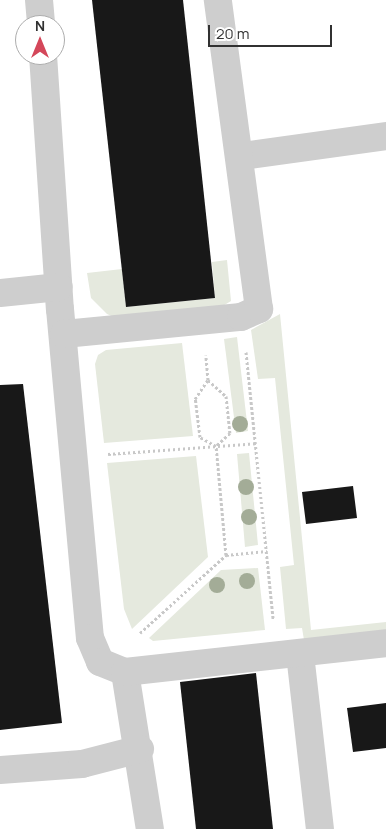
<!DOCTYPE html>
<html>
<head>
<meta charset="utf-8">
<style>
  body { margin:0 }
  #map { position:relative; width:386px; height:829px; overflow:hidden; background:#fff; font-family:Manrope,sans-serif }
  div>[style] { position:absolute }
  .green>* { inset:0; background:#e5e9de }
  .building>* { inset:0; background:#181818 }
  .path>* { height:3px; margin-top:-1.5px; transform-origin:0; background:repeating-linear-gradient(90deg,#c8c8c8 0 2.5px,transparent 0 5px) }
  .minor>* { height:28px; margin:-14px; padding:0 14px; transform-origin:14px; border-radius:14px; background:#cecece }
  .trees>* { width:16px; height:16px; margin:-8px; border-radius:50%; background:#a3ac97 }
  span { translate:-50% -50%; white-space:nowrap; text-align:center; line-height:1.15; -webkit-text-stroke:5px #fff; paint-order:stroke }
  .north { position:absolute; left:15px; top:15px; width:50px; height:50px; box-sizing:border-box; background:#fff; border:1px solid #adadad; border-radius:50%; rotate:0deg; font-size:14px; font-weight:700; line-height:20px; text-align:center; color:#313131 }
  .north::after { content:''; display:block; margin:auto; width:18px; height:22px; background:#d4475a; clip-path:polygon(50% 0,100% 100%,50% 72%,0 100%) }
  .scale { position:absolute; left:208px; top:25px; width:124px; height:22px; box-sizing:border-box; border:2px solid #313131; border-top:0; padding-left:6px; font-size:15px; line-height:18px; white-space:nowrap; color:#313131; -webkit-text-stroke:4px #fff; paint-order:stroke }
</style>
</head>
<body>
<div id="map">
  <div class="green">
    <i style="clip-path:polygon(227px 260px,231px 301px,216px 310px,130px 324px,107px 314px,91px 298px,87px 273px,122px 269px,126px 307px,215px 298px,212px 262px)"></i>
    <i style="clip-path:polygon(280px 314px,311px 630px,386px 622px,386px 631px,304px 640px,302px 628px,286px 629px,280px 567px,294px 565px,275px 378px,258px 379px,251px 330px)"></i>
    <i style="clip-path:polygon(237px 337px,248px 431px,236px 433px,224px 339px)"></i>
    <i style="clip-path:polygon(182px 343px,193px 436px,104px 443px,95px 364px,98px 355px,106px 350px)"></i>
    <i style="clip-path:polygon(249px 453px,258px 545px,245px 547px,237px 454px)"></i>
    <i style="clip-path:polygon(196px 456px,208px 557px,132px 629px,124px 609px,107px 463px)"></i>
    <i style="clip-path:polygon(258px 568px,265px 630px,153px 641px,149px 638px,221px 570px)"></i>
  </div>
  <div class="building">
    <i style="clip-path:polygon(92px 0,183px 0,215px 298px,126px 307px)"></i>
    <i style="clip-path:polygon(23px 384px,62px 723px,0 730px,0 385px)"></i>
    <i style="clip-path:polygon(353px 486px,357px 518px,306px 524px,302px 492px)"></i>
    <i style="clip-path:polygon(256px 673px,273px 829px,196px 829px,180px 682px)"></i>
    <i style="clip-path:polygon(386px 703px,386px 748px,353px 752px,347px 708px)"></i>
  </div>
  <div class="path">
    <i style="left:246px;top:352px;width:269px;rotate:84.2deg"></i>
    <i style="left:208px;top:380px;width:24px;rotate:42deg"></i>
    <i style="left:226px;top:396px;width:37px;rotate:84deg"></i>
    <i style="left:230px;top:433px;width:19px;rotate:137deg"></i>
    <i style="left:108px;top:454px;width:149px;rotate:-4.2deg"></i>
    <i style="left:226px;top:555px;width:41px;rotate:-5.6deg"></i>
    <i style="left:140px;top:633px;width:116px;rotate:-42.2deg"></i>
    <i style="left:226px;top:555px;width:109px;rotate:-95.2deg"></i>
    <i style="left:216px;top:446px;width:18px;rotate:-151deg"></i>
    <i style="left:200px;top:437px;width:38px;rotate:-97deg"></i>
    <i style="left:195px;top:399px;width:23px;rotate:-56deg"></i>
    <i style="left:208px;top:380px;width:25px;rotate:-95deg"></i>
  </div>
  <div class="minor">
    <i style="left:39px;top:0;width:25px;rotate:85deg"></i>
    <i style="left:43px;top:55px;width:255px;rotate:86.2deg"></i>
    <i style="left:60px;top:309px;width:330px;rotate:84.8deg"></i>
    <i style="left:90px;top:638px;width:26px;rotate:67deg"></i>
    <i style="left:100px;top:662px;width:27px;rotate:22deg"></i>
    <i style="left:125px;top:672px;width:159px;rotate:81deg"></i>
    <i style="left:242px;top:156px;width:145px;rotate:-7.9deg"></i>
    <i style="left:0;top:293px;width:59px;rotate:-5.8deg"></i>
    <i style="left:64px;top:334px;width:178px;rotate:-5.5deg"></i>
    <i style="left:241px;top:317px;width:20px;rotate:-24deg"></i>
    <i style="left:259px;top:309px;width:312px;rotate:-97.6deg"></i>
    <i style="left:300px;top:654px;width:176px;rotate:83.5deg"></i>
    <i style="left:125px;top:672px;width:263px;rotate:-6.3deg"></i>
    <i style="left:0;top:770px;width:82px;rotate:-4.2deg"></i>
    <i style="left:82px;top:764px;width:60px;rotate:-14.5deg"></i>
  </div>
  <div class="trees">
    <i style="left:240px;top:424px"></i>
    <i style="left:246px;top:487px"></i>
    <i style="left:249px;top:517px"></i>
    <i style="left:247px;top:581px"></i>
    <i style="left:217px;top:585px"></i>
  </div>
  <div class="north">N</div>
  <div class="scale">20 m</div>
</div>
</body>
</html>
